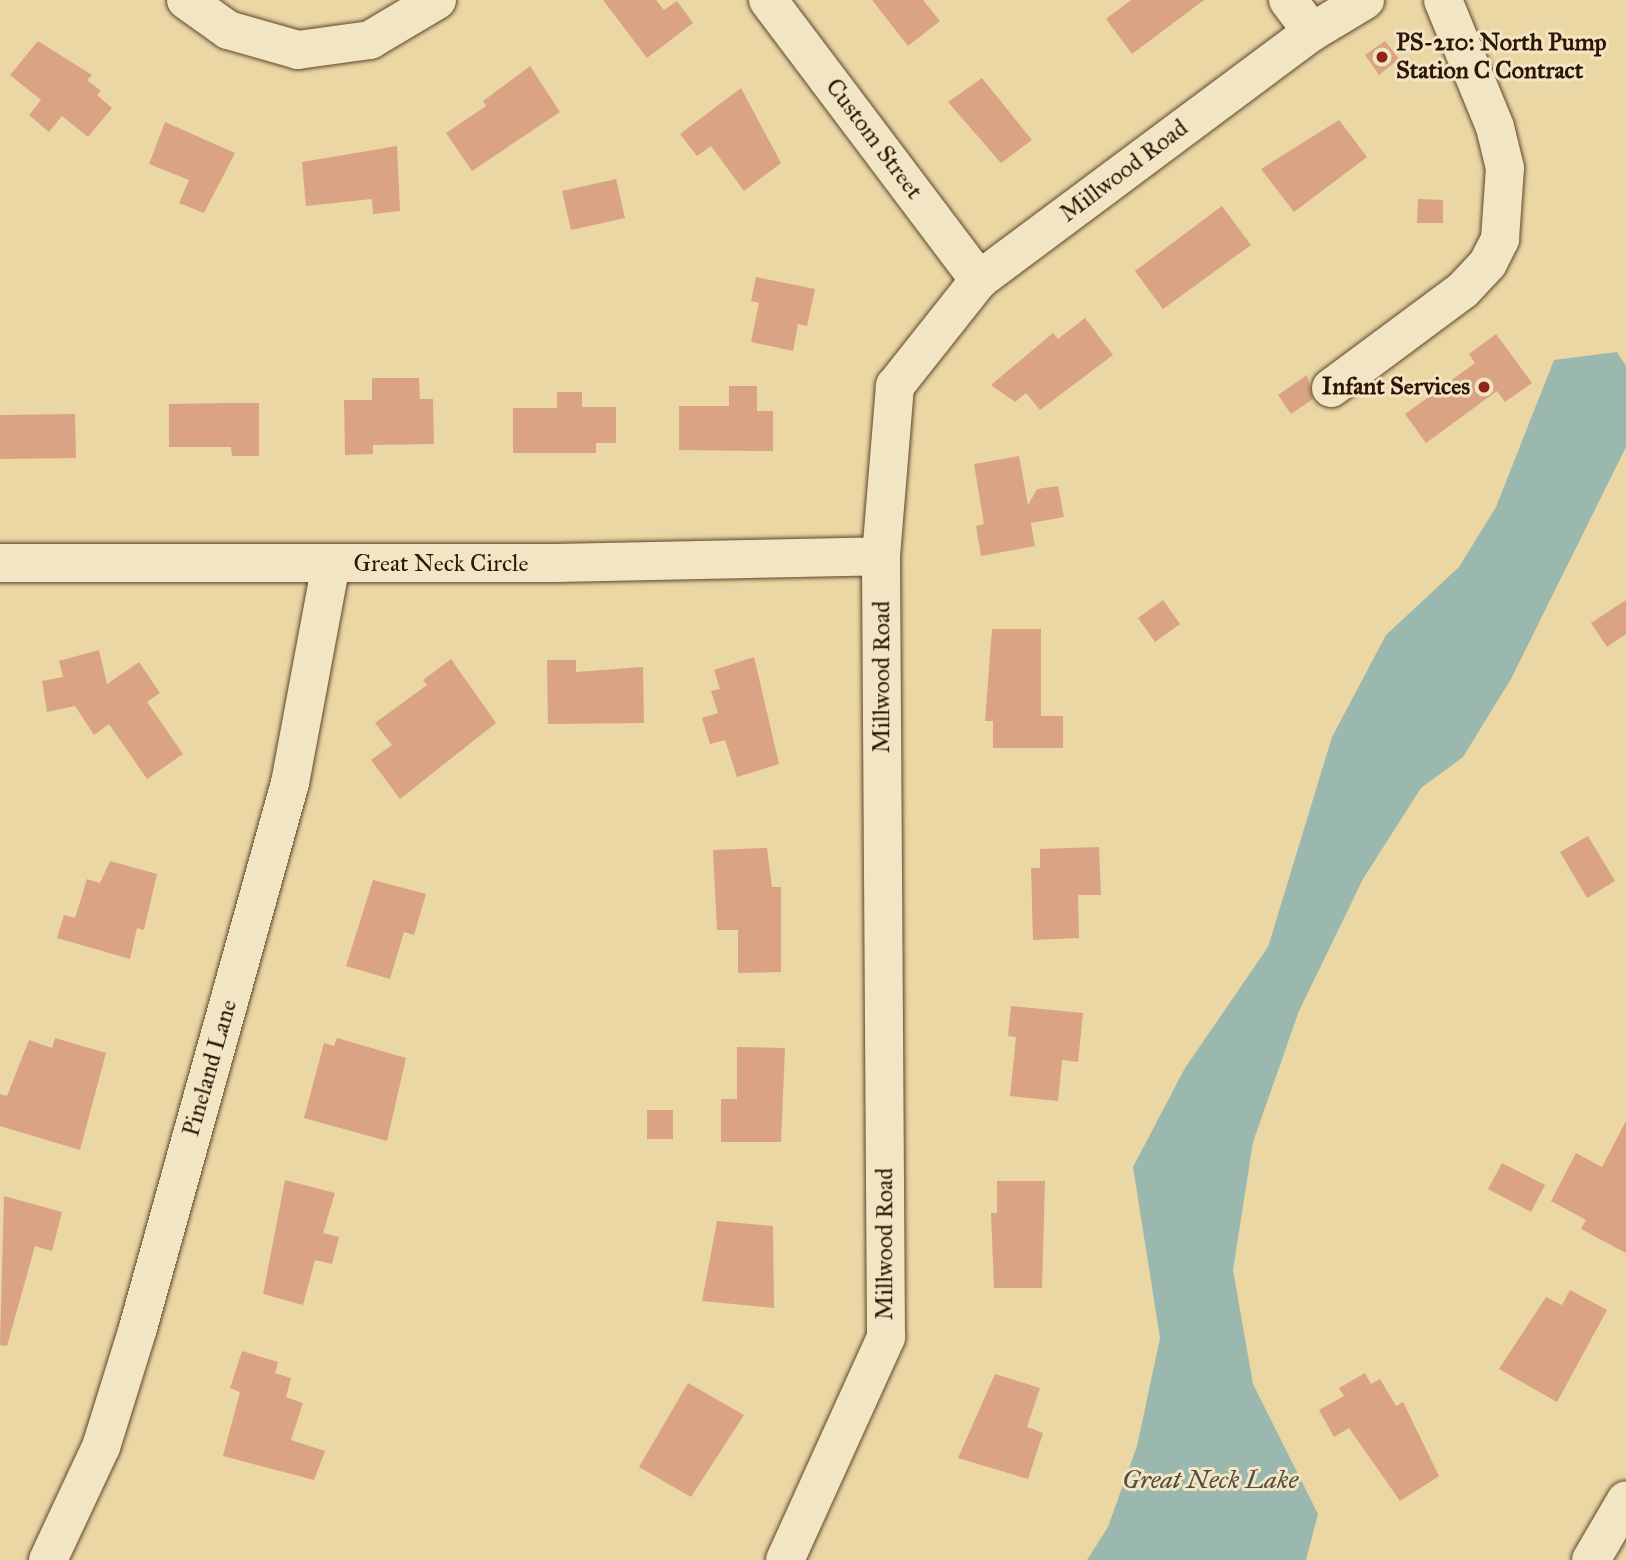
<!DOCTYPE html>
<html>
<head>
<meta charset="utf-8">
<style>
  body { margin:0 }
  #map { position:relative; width:1626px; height:1560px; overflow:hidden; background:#ebd7a4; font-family:"IM FELL Great Primer",serif }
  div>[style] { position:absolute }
  .water>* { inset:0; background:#9ab8ae }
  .building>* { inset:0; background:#daa384 }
  .roads { filter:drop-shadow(0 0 2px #5e462e) drop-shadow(0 0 2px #5e462e) }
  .minor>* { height:38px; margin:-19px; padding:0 19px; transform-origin:19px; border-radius:19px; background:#f2e5c4 }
  .dots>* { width:19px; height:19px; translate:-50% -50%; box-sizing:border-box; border:4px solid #f2e5c4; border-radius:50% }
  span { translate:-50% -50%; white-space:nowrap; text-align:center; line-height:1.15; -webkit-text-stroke:6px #f2e5c4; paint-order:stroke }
  .poi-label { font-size:24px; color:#2f1507; font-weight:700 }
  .left { translate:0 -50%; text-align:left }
  .right { translate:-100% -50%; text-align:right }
  .street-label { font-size:24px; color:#2f1507 }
  .water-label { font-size:26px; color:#544e41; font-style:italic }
</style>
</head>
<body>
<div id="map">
  <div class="water">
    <i style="clip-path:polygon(1617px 352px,1626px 366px,1626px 447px,1511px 679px,1463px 757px,1421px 788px,1363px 879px,1299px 1011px,1253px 1142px,1233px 1270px,1253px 1384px,1318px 1514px,1306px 1560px,1087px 1560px,1108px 1527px,1137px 1446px,1160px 1338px,1133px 1167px,1185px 1068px,1268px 947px,1332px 737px,1386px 635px,1459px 567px,1496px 507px,1554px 360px)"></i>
  </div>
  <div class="building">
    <i style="clip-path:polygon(603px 0,656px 0,664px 10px,677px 1px,693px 23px,647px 58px)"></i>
    <i style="clip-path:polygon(872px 0,923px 0,940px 21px,908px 46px)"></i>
    <i style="clip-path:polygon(1131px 0,1204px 0,1132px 54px,1106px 19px)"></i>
    <i style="clip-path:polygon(38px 41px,92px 75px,87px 80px,101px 91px,97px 95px,112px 108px,88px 137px,62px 116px,49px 132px,29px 115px,41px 100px,10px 75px)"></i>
    <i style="clip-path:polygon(1385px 41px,1399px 59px,1379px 75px,1365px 55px)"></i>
    <i style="clip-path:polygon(530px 66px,560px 112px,472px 171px,446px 133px,486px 106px,483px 101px)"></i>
    <i style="clip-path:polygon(982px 78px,1032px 140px,1001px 163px,948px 102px)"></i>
    <i style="clip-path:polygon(741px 88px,781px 163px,744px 191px,711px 146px,697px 156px,680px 134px)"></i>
    <i style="clip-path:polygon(1339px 120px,1367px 157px,1294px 212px,1261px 169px)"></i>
    <i style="clip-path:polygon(165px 122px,235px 153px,204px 213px,179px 203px,189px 180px,149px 164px)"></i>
    <i style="clip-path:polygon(397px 146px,400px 211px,373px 214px,372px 199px,306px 206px,302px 162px)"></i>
    <i style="clip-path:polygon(616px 179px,625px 218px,571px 230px,562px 191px)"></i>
    <i style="clip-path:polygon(1418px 199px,1443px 200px,1443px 223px,1417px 223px)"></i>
    <i style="clip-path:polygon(1222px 206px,1251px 245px,1163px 309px,1135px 271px)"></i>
    <i style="clip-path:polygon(756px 277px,815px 289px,807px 326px,798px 324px,793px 351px,751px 342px,759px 303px,751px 301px)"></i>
    <i style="clip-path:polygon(1085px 318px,1113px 355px,1040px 410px,1026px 393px,1015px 402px,991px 385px,1053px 333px,1058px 339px)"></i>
    <i style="clip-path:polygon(1496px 334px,1532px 383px,1505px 402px,1497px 391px,1426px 443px,1405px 414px,1475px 363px,1469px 354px)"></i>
    <i style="clip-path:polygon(1307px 375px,1313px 399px,1291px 414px,1278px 395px)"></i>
    <i style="clip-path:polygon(372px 378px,419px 378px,420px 399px,433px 399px,434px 444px,373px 445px,373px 454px,345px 455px,344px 400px,372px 400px)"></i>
    <i style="clip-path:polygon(729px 386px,757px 386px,757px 411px,773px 411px,773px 451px,679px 450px,679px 406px,729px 406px)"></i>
    <i style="clip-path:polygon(557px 392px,582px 392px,582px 407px,616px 407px,616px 443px,596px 443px,596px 453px,513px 453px,513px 408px,557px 408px)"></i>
    <i style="clip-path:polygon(229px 403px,259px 403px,259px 456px,232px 456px,231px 447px,169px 447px,169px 404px)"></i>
    <i style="clip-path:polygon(75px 414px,76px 458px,0 459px,0 415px)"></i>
    <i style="clip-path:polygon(1019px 456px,1028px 505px,1037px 489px,1058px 486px,1064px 517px,1031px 523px,1035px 546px,981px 556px,976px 526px,984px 524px,974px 464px)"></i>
    <i style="clip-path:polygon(1163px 600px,1180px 624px,1155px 642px,1138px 618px)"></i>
    <i style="clip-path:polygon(1626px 600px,1626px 634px,1607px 647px,1591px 623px)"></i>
    <i style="clip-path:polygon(992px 629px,1041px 629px,1041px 716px,1063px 716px,1063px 748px,993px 748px,993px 721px,985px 721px)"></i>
    <i style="clip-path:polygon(99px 650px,107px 684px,139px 662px,160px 693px,147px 702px,183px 754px,147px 779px,109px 724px,94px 735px,75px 706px,47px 712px,42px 681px,63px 677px,59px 661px)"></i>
    <i style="clip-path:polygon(754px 657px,779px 764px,737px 777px,725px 740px,710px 744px,702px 718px,718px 713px,711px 691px,720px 689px,714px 670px)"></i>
    <i style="clip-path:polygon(451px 659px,496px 723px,400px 799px,371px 760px,392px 745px,375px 723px,427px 685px,423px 680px)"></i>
    <i style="clip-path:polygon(547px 660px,576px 660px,576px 672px,643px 667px,644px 723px,548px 724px)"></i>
    <i style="clip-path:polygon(1588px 836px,1615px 881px,1587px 898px,1560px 852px)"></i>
    <i style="clip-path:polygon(1099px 847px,1101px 895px,1078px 895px,1079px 938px,1033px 940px,1031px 868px,1040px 868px,1040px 849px)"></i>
    <i style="clip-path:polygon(767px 848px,772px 887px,781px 887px,781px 972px,738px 973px,738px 930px,717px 930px,713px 850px)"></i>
    <i style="clip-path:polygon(110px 861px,157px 874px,144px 930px,137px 928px,130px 959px,57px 938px,64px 915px,75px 918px,87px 879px,100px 883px)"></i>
    <i style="clip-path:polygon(373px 880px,426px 894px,414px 935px,404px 932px,390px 979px,346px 966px)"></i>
    <i style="clip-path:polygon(1011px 1006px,1083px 1013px,1078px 1062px,1062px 1060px,1058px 1101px,1010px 1096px,1016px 1037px,1008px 1036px)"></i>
    <i style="clip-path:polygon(55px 1038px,106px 1053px,80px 1150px,0 1126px,0 1094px,7px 1096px,29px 1040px,52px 1048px)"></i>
    <i style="clip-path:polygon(337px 1038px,406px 1058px,387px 1141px,304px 1118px,324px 1043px,334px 1046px)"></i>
    <i style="clip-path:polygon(737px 1047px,785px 1048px,781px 1142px,721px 1142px,721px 1099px,737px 1099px)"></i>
    <i style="clip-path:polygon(647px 1110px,673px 1110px,673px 1139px,647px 1139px)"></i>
    <i style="clip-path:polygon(1626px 1121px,1626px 1253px,1581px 1229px,1586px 1220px,1551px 1201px,1576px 1153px,1602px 1167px)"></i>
    <i style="clip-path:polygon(1502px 1163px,1545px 1185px,1531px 1212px,1488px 1189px)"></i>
    <i style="clip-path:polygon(285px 1180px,335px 1193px,323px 1233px,339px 1237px,332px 1264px,315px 1260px,303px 1305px,263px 1294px)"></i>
    <i style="clip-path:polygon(997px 1181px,1045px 1181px,1042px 1288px,994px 1288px,991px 1213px,997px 1213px)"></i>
    <i style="clip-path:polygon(4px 1196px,62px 1212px,52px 1251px,35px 1246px,7px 1346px,0 1345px)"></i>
    <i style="clip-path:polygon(717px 1221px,773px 1226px,774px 1308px,702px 1301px)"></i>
    <i style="clip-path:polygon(1570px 1290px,1607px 1310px,1557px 1402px,1499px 1369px,1546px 1297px,1562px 1305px)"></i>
    <i style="clip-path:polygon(242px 1351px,278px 1362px,275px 1373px,291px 1378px,286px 1397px,303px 1403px,291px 1440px,325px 1451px,314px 1480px,223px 1456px,240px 1392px,230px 1388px)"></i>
    <i style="clip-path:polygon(1365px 1373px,1371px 1384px,1380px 1379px,1396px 1406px,1403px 1402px,1439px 1476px,1400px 1501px,1349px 1428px,1334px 1437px,1319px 1410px,1344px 1396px,1339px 1388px)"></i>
    <i style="clip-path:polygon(995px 1374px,1040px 1388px,1027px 1427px,1043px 1433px,1028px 1479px,958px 1458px)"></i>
    <i style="clip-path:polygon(688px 1383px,744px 1415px,691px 1497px,639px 1467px)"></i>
  </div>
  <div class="roads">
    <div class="minor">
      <i style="left:186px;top:0;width:52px;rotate:35.5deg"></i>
      <i style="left:228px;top:30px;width:73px;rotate:15.9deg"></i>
      <i style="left:298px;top:50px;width:73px;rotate:-7.9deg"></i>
      <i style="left:370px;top:40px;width:78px;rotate:-30.8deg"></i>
      <i style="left:768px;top:0;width:351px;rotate:53deg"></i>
      <i style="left:1288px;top:0;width:40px;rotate:53deg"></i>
      <i style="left:1331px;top:388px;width:164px;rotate:-36.6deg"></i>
      <i style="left:1463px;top:290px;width:37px;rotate:-47deg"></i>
      <i style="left:1488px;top:263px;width:27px;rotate:-63deg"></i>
      <i style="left:1500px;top:239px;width:71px;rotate:-86deg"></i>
      <i style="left:1505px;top:168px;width:42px;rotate:-103.7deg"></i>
      <i style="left:1495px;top:127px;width:137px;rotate:-112.3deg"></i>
      <i style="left:0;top:563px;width:556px"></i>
      <i style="left:556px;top:563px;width:325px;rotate:-1.2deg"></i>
      <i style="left:48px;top:1560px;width:125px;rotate:-64.9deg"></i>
      <i style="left:101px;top:1447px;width:125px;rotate:-72.7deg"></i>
      <i style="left:138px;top:1328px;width:566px;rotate:-74.42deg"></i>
      <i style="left:290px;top:783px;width:223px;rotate:-79.4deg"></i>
      <i style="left:785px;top:1560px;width:245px;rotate:-65.6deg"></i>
      <i style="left:886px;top:1337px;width:781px;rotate:-90.37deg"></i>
      <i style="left:881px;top:556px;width:171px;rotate:-85.3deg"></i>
      <i style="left:895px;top:386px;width:135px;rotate:-51.6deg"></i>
      <i style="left:979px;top:280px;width:415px;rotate:-36.7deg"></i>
      <i style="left:1312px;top:32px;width:62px;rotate:-31.1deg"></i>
      <i style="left:1591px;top:1560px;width:69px;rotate:-59.7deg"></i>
    </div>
  </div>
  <div class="dots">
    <i style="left:1382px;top:57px;background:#8f2418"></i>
    <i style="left:1484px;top:387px;background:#8f2418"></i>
  </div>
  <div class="poi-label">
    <span class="left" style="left:1396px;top:57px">PS-210: North Pump<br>Station C Contract</span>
    <span class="right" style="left:1470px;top:387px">Infant Services</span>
  </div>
  <div class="street-label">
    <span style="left:874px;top:139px;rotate:53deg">Custom Street</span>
    <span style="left:1124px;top:171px;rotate:-37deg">Millwood Road</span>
    <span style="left:441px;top:564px">Great Neck Circle</span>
    <span style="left:882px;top:677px;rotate:-90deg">Millwood Road</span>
    <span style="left:210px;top:1068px;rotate:-74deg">Pineland Lane</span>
    <span style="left:885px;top:1244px;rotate:-90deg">Millwood Road</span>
  </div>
  <div class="water-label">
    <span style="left:1210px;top:1480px">Great Neck Lake</span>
  </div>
</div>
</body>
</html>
